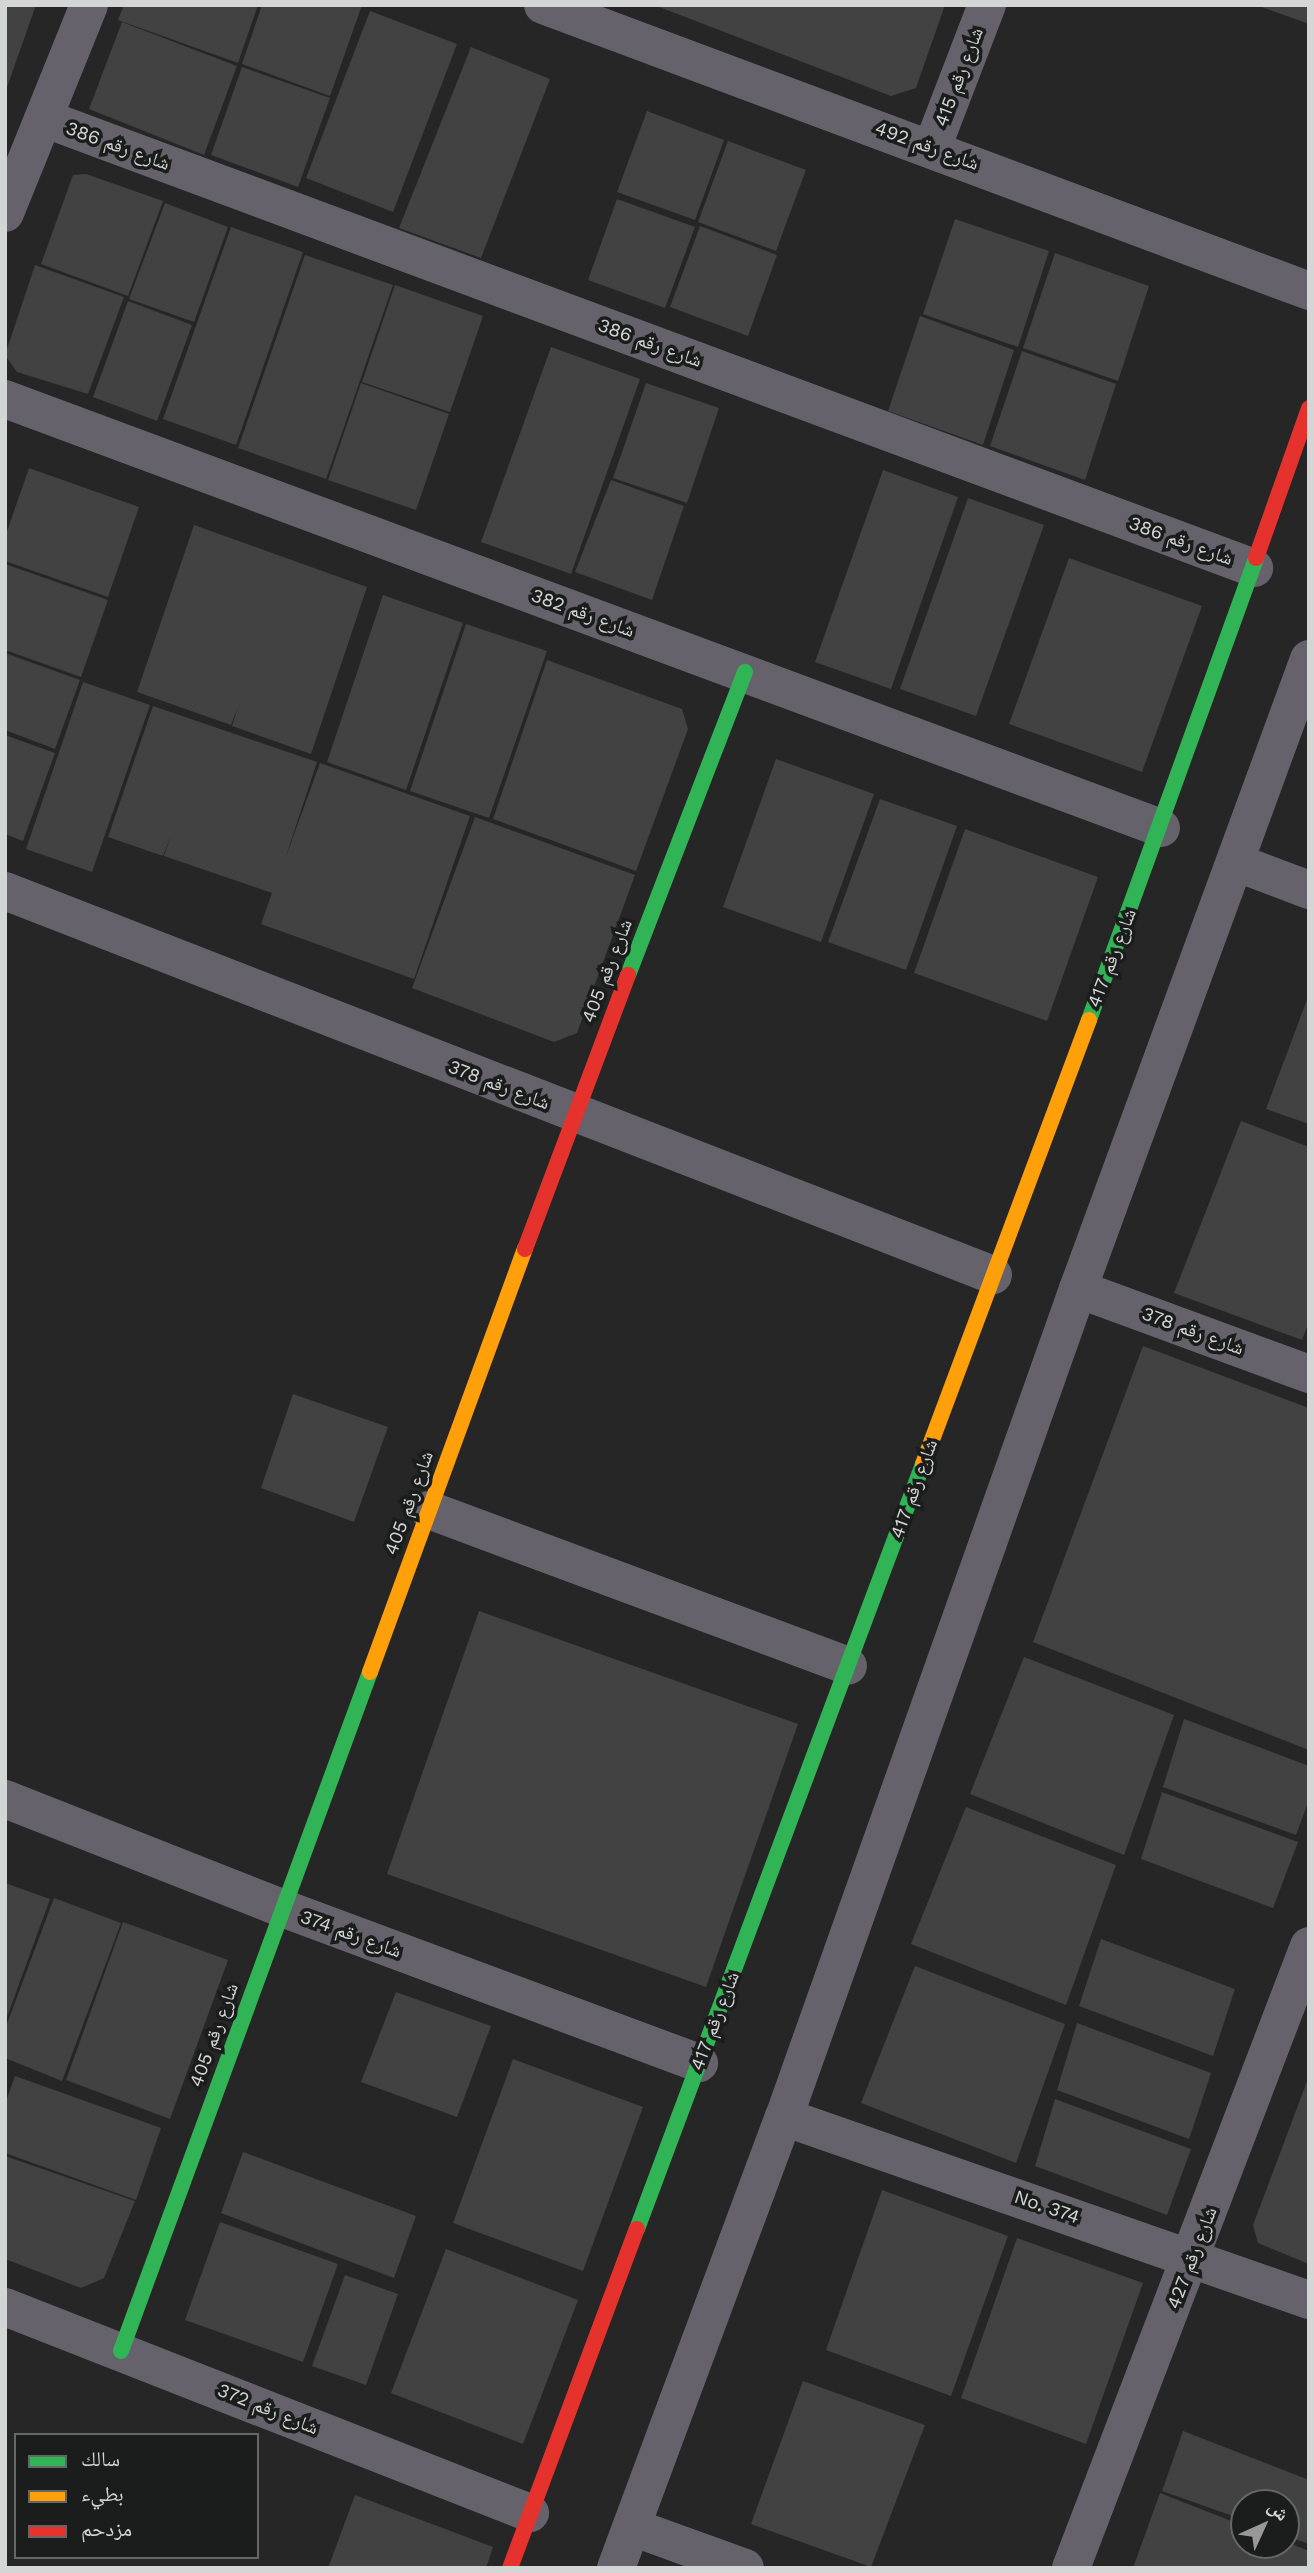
<!DOCTYPE html>
<html>
<head>
<meta charset="utf-8">
<style>
  body { margin:0 }
  #map { position:relative; width:1314px; height:2573px; overflow:hidden; background:#252625; font-family:"Work Sans","Noto Naskh Arabic",sans-serif }
  div>[style] { position:absolute }
  .building>* { inset:0; background:#414241 }
  .street>* { height:38px; margin:-19px; padding:0 19px; transform-origin:19px; border-radius:19px; background:#65626c }
  .fast>* { height:16px; margin:-8px; padding:0 8px; transform-origin:8px; border-radius:8px; background:#30b455 }
  .slow>* { height:16px; margin:-8px; padding:0 8px; transform-origin:8px; border-radius:8px; background:#ff9f0a }
  .jam>* { height:16px; margin:-8px; padding:0 8px; transform-origin:8px; border-radius:8px; background:#e5322d }
  span { translate:-50% -50%; white-space:nowrap; text-align:center; line-height:1.15; -webkit-text-stroke:7px #1b1d1c; paint-order:stroke }
  .street-label { font-size:19px; color:#d4d6d5 }
  .frame { position:absolute; inset:0; border:7px solid #d4d6d5; pointer-events:none }
  .legend { position:absolute; left:14px; top:2433px; width:245px; height:126px; box-sizing:border-box; background:#1b1d1c; border:2px solid #656766; margin:0; padding:9px 12px; list-style:none; font-size:21px; color:#d4d6d5 }
  .legend li { display:flex; align-items:center; gap:14px; height:35px }
  .legend b { width:35px; border:2px solid #656766 }
  .north { position:absolute; left:1230px; top:2489px; width:70px; height:70px; box-sizing:border-box; background:#1b1d1c; border:2px solid #656766; border-radius:50%; rotate:45deg; font-size:19px; font-weight:700; line-height:28px; text-align:center; color:#d4d6d5 }
  .north::after { content:''; display:block; margin:auto; width:24px; height:32px; background:#979897; clip-path:polygon(50% 0,100% 100%,50% 72%,0 100%) }
</style>
</head>
<body>
<div id="map">
  <div class="building">
    <i style="clip-path:polygon(5px 5px,36px 5px,6px 90px,5px 90px)"></i>
    <i style="clip-path:polygon(124px 5px,258px 5px,238px 63px,118px 20px)"></i>
    <i style="clip-path:polygon(262px 5px,362px 5px,330px 96px,242px 64px)"></i>
    <i style="clip-path:polygon(654px 5px,945px 5px,916px 88px,891px 96px)"></i>
    <i style="clip-path:polygon(1259px 5px,1309px 5px,1309px 24px,1259px 6px)"></i>
    <i style="clip-path:polygon(370px 11px,457px 44px,393px 212px,306px 178px)"></i>
    <i style="clip-path:polygon(122px 22px,237px 66px,204px 155px,89px 109px)"></i>
    <i style="clip-path:polygon(471px 47px,550px 79px,481px 258px,399px 228px)"></i>
    <i style="clip-path:polygon(242px 67px,330px 98px,298px 187px,211px 155px)"></i>
    <i style="clip-path:polygon(647px 111px,724px 140px,695px 220px,617px 192px)"></i>
    <i style="clip-path:polygon(728px 141px,806px 170px,776px 251px,698px 222px)"></i>
    <i style="clip-path:polygon(86px 174px,163px 201px,128px 296px,41px 264px,73px 175px)"></i>
    <i style="clip-path:polygon(617px 199px,695px 227px,665px 308px,588px 280px)"></i>
    <i style="clip-path:polygon(165px 203px,228px 227px,194px 322px,129px 299px)"></i>
    <i style="clip-path:polygon(955px 219px,1049px 251px,1018px 347px,923px 314px)"></i>
    <i style="clip-path:polygon(700px 226px,777px 255px,748px 336px,670px 307px)"></i>
    <i style="clip-path:polygon(231px 227px,303px 252px,236px 445px,163px 419px)"></i>
    <i style="clip-path:polygon(1055px 253px,1149px 286px,1118px 381px,1023px 348px)"></i>
    <i style="clip-path:polygon(305px 255px,393px 285px,326px 479px,238px 448px)"></i>
    <i style="clip-path:polygon(35px 265px,124px 297px,88px 394px,17px 372px,5px 355px)"></i>
    <i style="clip-path:polygon(395px 285px,483px 316px,450px 412px,362px 382px)"></i>
    <i style="clip-path:polygon(128px 301px,192px 325px,157px 421px,93px 397px)"></i>
    <i style="clip-path:polygon(920px 316px,1014px 350px,983px 445px,888px 411px)"></i>
    <i style="clip-path:polygon(551px 347px,640px 379px,571px 574px,481px 542px)"></i>
    <i style="clip-path:polygon(1022px 351px,1116px 384px,1085px 480px,990px 446px)"></i>
    <i style="clip-path:polygon(361px 383px,449px 414px,416px 510px,328px 480px)"></i>
    <i style="clip-path:polygon(646px 383px,719px 408px,687px 503px,613px 478px)"></i>
    <i style="clip-path:polygon(29px 468px,139px 507px,108px 597px,5px 561px,5px 537px)"></i>
    <i style="clip-path:polygon(883px 470px,958px 497px,891px 689px,815px 662px)"></i>
    <i style="clip-path:polygon(611px 480px,684px 506px,652px 600px,575px 572px)"></i>
    <i style="clip-path:polygon(968px 498px,1044px 525px,976px 716px,900px 689px)"></i>
    <i style="clip-path:polygon(194px 525px,367px 587px,311px 754px,232px 726px,238px 707px,231px 725px,137px 692px)"></i>
    <i style="clip-path:polygon(1069px 558px,1202px 606px,1142px 772px,1009px 724px)"></i>
    <i style="clip-path:polygon(5px 564px,108px 600px,81px 677px,5px 650px)"></i>
    <i style="clip-path:polygon(383px 595px,463px 623px,406px 790px,327px 762px)"></i>
    <i style="clip-path:polygon(466px 624px,547px 651px,489px 818px,410px 791px)"></i>
    <i style="clip-path:polygon(5px 653px,80px 680px,55px 749px,5px 730px)"></i>
    <i style="clip-path:polygon(547px 660px,682px 709px,688px 729px,636px 871px,493px 819px)"></i>
    <i style="clip-path:polygon(83px 682px,150px 705px,92px 872px,26px 849px)"></i>
    <i style="clip-path:polygon(153px 706px,317px 762px,285px 859px,320px 763px,470px 816px,414px 979px,261px 924px,272px 893px,164px 856px,171px 836px,163px 856px,108px 837px)"></i>
    <i style="clip-path:polygon(5px 735px,55px 753px,23px 841px,5px 834px)"></i>
    <i style="clip-path:polygon(776px 759px,874px 794px,821px 942px,723px 907px)"></i>
    <i style="clip-path:polygon(880px 799px,957px 826px,906px 970px,828px 942px)"></i>
    <i style="clip-path:polygon(475px 817px,635px 875px,577px 1033px,554px 1042px,412px 988px)"></i>
    <i style="clip-path:polygon(965px 829px,1098px 877px,1047px 1021px,914px 973px)"></i>
    <i style="clip-path:polygon(1308px 997px,1309px 997px,1309px 1124px,1266px 1109px)"></i>
    <i style="clip-path:polygon(1241px 1121px,1309px 1147px,1309px 1322px,1302px 1340px,1174px 1293px)"></i>
    <i style="clip-path:polygon(1143px 1346px,1309px 1408px,1309px 1750px,1033px 1642px)"></i>
    <i style="clip-path:polygon(293px 1394px,388px 1427px,354px 1522px,261px 1488px)"></i>
    <i style="clip-path:polygon(479px 1611px,798px 1724px,706px 1987px,387px 1874px)"></i>
    <i style="clip-path:polygon(1024px 1657px,1174px 1715px,1124px 1855px,970px 1794px)"></i>
    <i style="clip-path:polygon(1184px 1719px,1309px 1766px,1309px 1800px,1296px 1835px,1163px 1787px)"></i>
    <i style="clip-path:polygon(1162px 1792px,1298px 1842px,1273px 1908px,1141px 1859px)"></i>
    <i style="clip-path:polygon(966px 1807px,1116px 1865px,1066px 2005px,911px 1944px)"></i>
    <i style="clip-path:polygon(5px 1883px,50px 1899px,6px 2020px,5px 2020px)"></i>
    <i style="clip-path:polygon(54px 1898px,121px 1923px,62px 2081px,5px 2058px,5px 2029px)"></i>
    <i style="clip-path:polygon(123px 1922px,228px 1960px,170px 2119px,66px 2080px)"></i>
    <i style="clip-path:polygon(1101px 1939px,1235px 1989px,1213px 2056px,1079px 2006px)"></i>
    <i style="clip-path:polygon(915px 1966px,1065px 2024px,1016px 2163px,861px 2103px)"></i>
    <i style="clip-path:polygon(396px 1992px,491px 2026px,457px 2117px,361px 2082px)"></i>
    <i style="clip-path:polygon(1077px 2023px,1211px 2073px,1189px 2139px,1057px 2090px)"></i>
    <i style="clip-path:polygon(513px 2059px,643px 2107px,583px 2271px,453px 2223px)"></i>
    <i style="clip-path:polygon(15px 2076px,161px 2128px,136px 2200px,5px 2153px,5px 2104px)"></i>
    <i style="clip-path:polygon(1309px 2076px,1309px 2264px,1258px 2243px,1253px 2225px)"></i>
    <i style="clip-path:polygon(1055px 2099px,1191px 2149px,1167px 2215px,1035px 2166px)"></i>
    <i style="clip-path:polygon(243px 2152px,416px 2216px,394px 2278px,221px 2213px)"></i>
    <i style="clip-path:polygon(5px 2156px,135px 2201px,104px 2278px,81px 2288px,5px 2259px)"></i>
    <i style="clip-path:polygon(882px 2190px,1008px 2236px,951px 2396px,826px 2350px)"></i>
    <i style="clip-path:polygon(220px 2222px,338px 2264px,303px 2362px,185px 2320px)"></i>
    <i style="clip-path:polygon(1017px 2238px,1143px 2283px,1086px 2444px,961px 2398px)"></i>
    <i style="clip-path:polygon(446px 2249px,578px 2300px,523px 2444px,391px 2393px)"></i>
    <i style="clip-path:polygon(345px 2275px,398px 2294px,366px 2385px,312px 2366px)"></i>
    <i style="clip-path:polygon(803px 2381px,925px 2425px,871px 2567px,751px 2524px)"></i>
    <i style="clip-path:polygon(1183px 2431px,1309px 2480px,1309px 2544px,1286px 2536px,1286px 2503px,1244px 2503px,1244px 2520px,1162px 2491px)"></i>
    <i style="clip-path:polygon(1160px 2493px,1244px 2526px,1244px 2545px,1286px 2542px,1309px 2551px,1309px 2568px,1133px 2568px)"></i>
    <i style="clip-path:polygon(355px 2495px,493px 2547px,486px 2568px,328px 2568px)"></i>
  </div>
  <div class="street">
    <i style="left:543px;top:5px;width:818px;rotate:20.47deg"></i>
    <i style="left:46px;top:119px;width:1289px;rotate:20.39deg"></i>
    <i style="left:932px;top:148px;width:153px;rotate:-69deg"></i>
    <i style="left:5px;top:213px;width:224px;rotate:-68deg"></i>
    <i style="left:5px;top:399px;width:1233px;rotate:20.36deg"></i>
    <i style="left:1235px;top:862px;width:79px;rotate:20.7deg"></i>
    <i style="left:5px;top:891px;width:1060px;rotate:21.24deg"></i>
    <i style="left:1078px;top:1289px;width:246px;rotate:20.2deg"></i>
    <i style="left:429px;top:1510px;width:447px;rotate:20.4deg"></i>
    <i style="left:5px;top:1799px;width:298px;rotate:21.5deg"></i>
    <i style="left:282px;top:1908px;width:445px;rotate:20.4deg"></i>
    <i style="left:784px;top:2117px;width:556px;rotate:19.22deg"></i>
    <i style="left:5px;top:2307px;width:564px;rotate:21.42deg"></i>
    <i style="left:632px;top:2527px;width:120px;rotate:19.9deg"></i>
    <i style="left:616px;top:2568px;width:481px;rotate:-69.6deg"></i>
    <i style="left:784px;top:2117px;width:879px;rotate:-70.45deg"></i>
    <i style="left:1078px;top:1289px;width:671px;rotate:-69.86deg"></i>
    <i style="left:1071px;top:2568px;width:666px;rotate:-69.06deg"></i>
  </div>
  <div class="fast">
    <i style="left:628px;top:975px;width:325px;rotate:-68.9deg"></i>
    <i style="left:1089px;top:1020px;width:491px;rotate:-70.1deg"></i>
    <i style="left:637px;top:2229px;width:817px;rotate:-69.5deg"></i>
    <i style="left:121px;top:2351px;width:723px;rotate:-69.86deg"></i>
  </div>
  <div class="slow">
    <i style="left:923px;top:1464px;width:474px;rotate:-69.5deg"></i>
    <i style="left:370px;top:1672px;width:451px;rotate:-69.9deg"></i>
  </div>
  <div class="jam">
    <i style="left:1256px;top:558px;width:159px;rotate:-70.5deg"></i>
    <i style="left:525px;top:1249px;width:293px;rotate:-69.4deg"></i>
    <i style="left:510px;top:2568px;width:362px;rotate:-69.5deg"></i>
  </div>
  <div class="street-label">
    <span style="left:959px;top:77px;rotate:-69deg">شارع رقم 415</span>
    <span style="left:118px;top:146px;rotate:20deg">شارع رقم 386</span>
    <span style="left:927px;top:146px;rotate:20deg">شارع رقم 492</span>
    <span style="left:650px;top:343px;rotate:20deg">شارع رقم 386</span>
    <span style="left:1181px;top:541px;rotate:20deg">شارع رقم 386</span>
    <span style="left:583px;top:613px;rotate:20deg">شارع رقم 382</span>
    <span style="left:1112px;top:958px;rotate:-69deg">شارع رقم 417</span>
    <span style="left:607px;top:971px;rotate:-69deg">شارع رقم 405</span>
    <span style="left:499px;top:1085px;rotate:21deg">شارع رقم 378</span>
    <span style="left:1193px;top:1331px;rotate:20deg">شارع رقم 378</span>
    <span style="left:914px;top:1489px;rotate:-70deg">شارع رقم 417</span>
    <span style="left:409px;top:1503px;rotate:-70deg">شارع رقم 405</span>
    <span style="left:351px;top:1934px;rotate:20deg">شارع رقم 374</span>
    <span style="left:715px;top:2021px;rotate:-69deg">شارع رقم 417</span>
    <span style="left:214px;top:2035px;rotate:-70deg">شارع رقم 405</span>
    <span style="left:1047px;top:2207px;rotate:19deg">No. 374</span>
    <span style="left:1192px;top:2258px;rotate:-69deg">شارع رقم 427</span>
    <span style="left:268px;top:2409px;rotate:22deg">شارع رقم 372</span>
  </div>
  <div class="frame"></div>
  <ul class="legend">
  <li><b style="height:9px;background:#30b455"></b>سالك</li>
  <li><b style="height:9px;background:#ff9f0a"></b>بطيء</li>
  <li><b style="height:9px;background:#e5322d"></b>مزدحم</li>
  </ul>
  <div class="north">ش</div>
</div>
</body>
</html>
